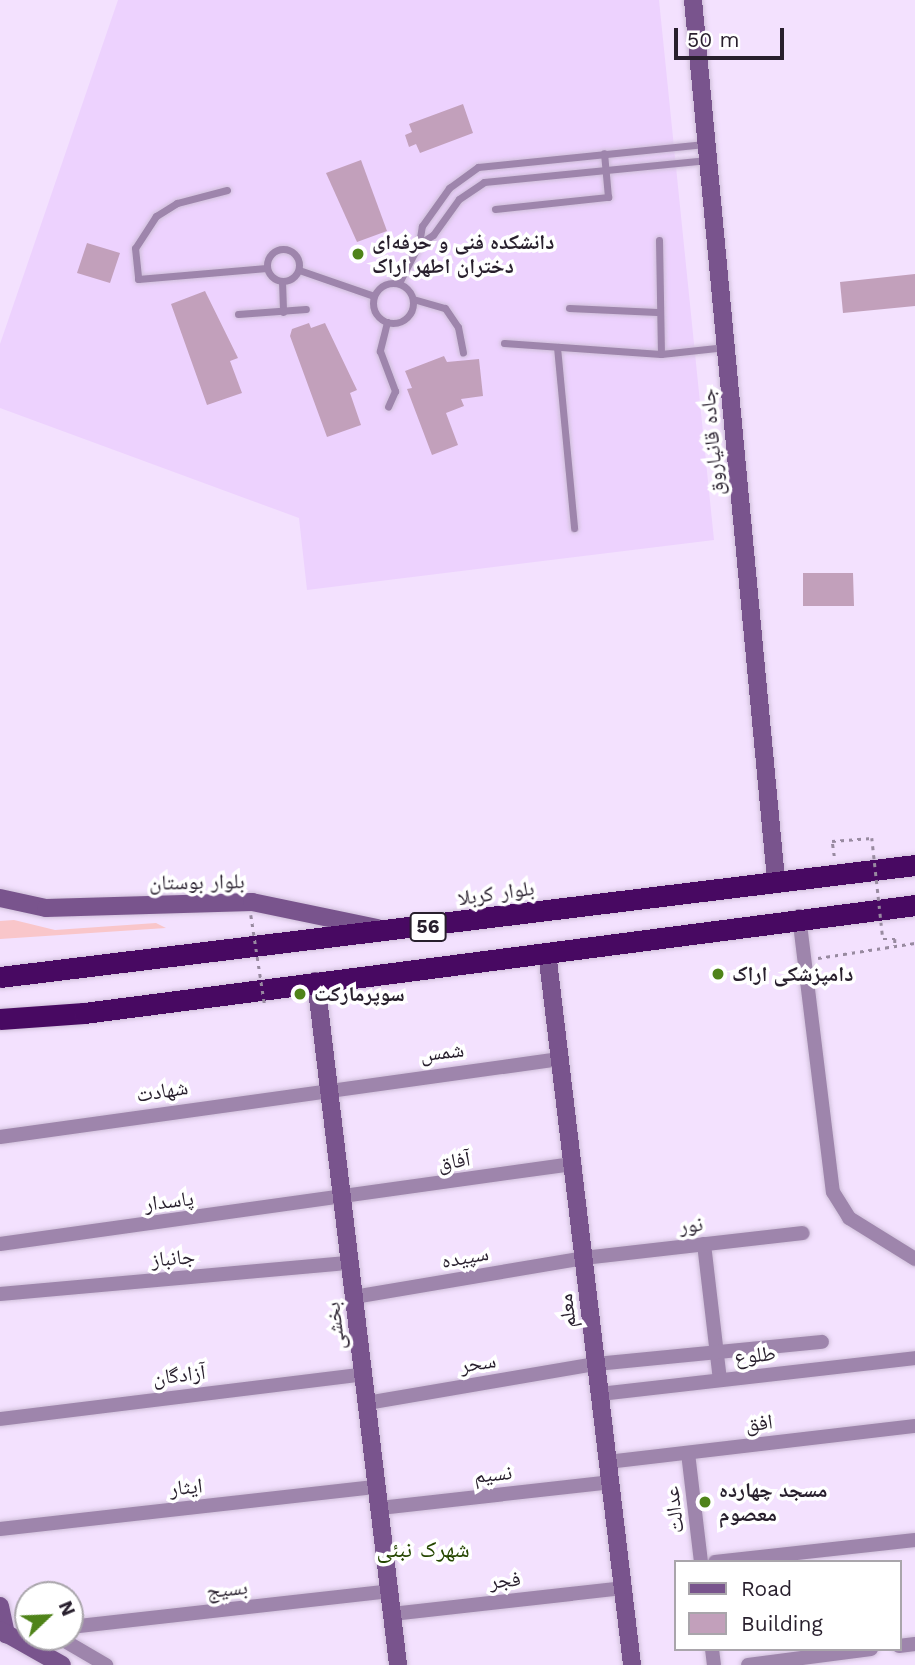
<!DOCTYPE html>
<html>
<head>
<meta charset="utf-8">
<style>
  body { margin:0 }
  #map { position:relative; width:915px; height:1665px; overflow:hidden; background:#f3e1fe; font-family:"Work Sans","Noto Naskh Arabic",sans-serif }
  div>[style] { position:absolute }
  .built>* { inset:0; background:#edd2fe }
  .green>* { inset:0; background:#f9c6ca }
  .building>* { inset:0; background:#c2a0bb }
  .path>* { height:2.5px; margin-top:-1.25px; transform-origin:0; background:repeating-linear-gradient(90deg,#988aa0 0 3.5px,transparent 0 8.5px) }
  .roads { filter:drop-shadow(0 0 2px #cebed8) drop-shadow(0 0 2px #cebed8) }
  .lane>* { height:7px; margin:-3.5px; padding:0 3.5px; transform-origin:3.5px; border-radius:3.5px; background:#9e85ac }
  .lane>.ring { margin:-3.5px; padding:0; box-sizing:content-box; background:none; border:7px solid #9e85ac; border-radius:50% }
  .street>* { height:14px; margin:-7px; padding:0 7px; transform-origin:7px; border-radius:7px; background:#9e85ac }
  .secondary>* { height:18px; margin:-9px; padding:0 9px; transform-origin:9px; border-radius:9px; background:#79548d }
  .highway>* { height:21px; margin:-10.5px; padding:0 10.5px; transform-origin:10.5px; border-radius:10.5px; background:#480962 }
  .path-bridge>* { height:2.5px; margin-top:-1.25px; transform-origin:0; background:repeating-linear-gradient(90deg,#988aa0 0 3.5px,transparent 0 8.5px) }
  .dots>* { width:19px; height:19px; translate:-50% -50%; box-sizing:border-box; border:4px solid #fff; border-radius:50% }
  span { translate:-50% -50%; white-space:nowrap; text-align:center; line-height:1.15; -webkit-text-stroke:7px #fff; paint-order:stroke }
  .shield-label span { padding:2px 5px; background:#fff; border:2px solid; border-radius:5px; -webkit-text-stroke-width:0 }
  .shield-label { font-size:19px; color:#281f2d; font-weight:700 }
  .poi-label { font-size:21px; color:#281f2d; font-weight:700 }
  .left { translate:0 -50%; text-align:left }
  .street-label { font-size:21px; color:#281f2d }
  .neighbourhood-label { font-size:23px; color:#254600 }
  .legend { position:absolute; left:674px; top:1560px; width:228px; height:91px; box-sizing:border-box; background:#fff; border:2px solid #a9a5ab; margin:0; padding:9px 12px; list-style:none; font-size:21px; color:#281f2d }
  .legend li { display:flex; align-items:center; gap:14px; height:35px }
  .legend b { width:35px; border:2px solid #a9a5ab }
  .north { position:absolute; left:14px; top:1581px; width:70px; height:70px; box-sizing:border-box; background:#fff; border:2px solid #a9a5ab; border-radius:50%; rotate:67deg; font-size:19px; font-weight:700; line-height:28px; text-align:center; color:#281f2d }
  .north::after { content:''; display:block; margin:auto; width:24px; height:32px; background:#4f8319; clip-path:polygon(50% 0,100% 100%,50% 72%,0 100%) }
  .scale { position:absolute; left:674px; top:28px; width:110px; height:32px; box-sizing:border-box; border:4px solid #281f2d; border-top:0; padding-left:9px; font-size:21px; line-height:24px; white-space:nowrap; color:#281f2d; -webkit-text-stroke:5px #fff; paint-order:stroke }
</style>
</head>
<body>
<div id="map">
  <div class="built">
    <i style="clip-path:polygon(118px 0,659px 0,714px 540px,307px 590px,299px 518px,0 408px,0 344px)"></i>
  </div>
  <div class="green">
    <i style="clip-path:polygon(14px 920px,55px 930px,156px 923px,166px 928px,0 939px,0 921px)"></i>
  </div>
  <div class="building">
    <i style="clip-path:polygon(463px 104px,473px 133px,420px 153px,416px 144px,409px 147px,405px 135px,412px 132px,409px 124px)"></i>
    <i style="clip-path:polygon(361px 160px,387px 231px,357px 242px,326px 173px)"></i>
    <i style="clip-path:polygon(87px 243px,120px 253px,110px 283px,77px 273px)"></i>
    <i style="clip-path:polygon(915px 274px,915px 306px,843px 313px,840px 282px)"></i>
    <i style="clip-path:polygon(205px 291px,238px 358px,230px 361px,242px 393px,207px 405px,171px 304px)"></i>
    <i style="clip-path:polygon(309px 323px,311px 328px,325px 323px,357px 390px,350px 393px,361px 425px,327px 437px,290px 336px,292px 329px)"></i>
    <i style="clip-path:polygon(444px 356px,447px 362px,479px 359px,483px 396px,461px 399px,464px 406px,446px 413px,458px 445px,432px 455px,407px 389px,412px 388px,405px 371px)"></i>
    <i style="clip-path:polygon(803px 573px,853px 573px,854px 606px,803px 606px)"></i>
  </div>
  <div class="path">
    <i style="left:834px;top:856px;width:15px;rotate:-98deg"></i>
    <i style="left:832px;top:841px;width:40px;rotate:-4.3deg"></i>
    <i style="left:883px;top:939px;width:12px"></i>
    <i style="left:895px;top:939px;width:6px;rotate:90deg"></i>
    <i style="left:818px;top:958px;width:98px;rotate:-8.8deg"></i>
  </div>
  <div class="roads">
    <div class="lane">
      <i style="left:227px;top:190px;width:52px;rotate:165.4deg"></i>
      <i style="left:177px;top:203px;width:25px;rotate:148deg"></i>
      <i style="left:156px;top:216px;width:38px;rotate:123deg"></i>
      <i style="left:135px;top:248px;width:31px;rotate:84deg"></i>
      <i style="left:138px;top:279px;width:129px;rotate:-4.9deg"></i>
      <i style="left:495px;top:209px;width:114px;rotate:-6.1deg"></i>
      <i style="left:608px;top:197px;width:44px;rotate:-95.2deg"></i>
      <i style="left:659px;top:240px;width:114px;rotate:89deg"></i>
      <i style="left:419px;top:244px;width:17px;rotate:-33deg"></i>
      <i style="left:433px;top:235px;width:44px;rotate:-54.2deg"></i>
      <i style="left:459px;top:199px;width:30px;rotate:-34deg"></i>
      <i style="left:484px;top:182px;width:225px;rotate:-5.6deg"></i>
      <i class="ring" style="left:267px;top:249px;width:25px;height:25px"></i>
      <i style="left:299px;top:270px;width:79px;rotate:19.1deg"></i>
      <i style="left:282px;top:281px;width:31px;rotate:88deg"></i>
      <i class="ring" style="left:373px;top:283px;width:33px;height:33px"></i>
      <i style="left:399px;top:283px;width:44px;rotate:-62.9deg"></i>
      <i style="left:419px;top:244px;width:18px;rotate:-81deg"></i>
      <i style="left:422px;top:226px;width:47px;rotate:-54.6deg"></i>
      <i style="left:449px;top:188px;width:36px;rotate:-36deg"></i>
      <i style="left:478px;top:167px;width:228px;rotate:-5.8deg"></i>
      <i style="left:413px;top:299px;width:33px;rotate:16deg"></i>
      <i style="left:445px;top:308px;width:23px;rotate:56deg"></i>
      <i style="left:458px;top:327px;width:26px;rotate:79deg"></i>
      <i style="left:569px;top:308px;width:88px;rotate:2.6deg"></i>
      <i style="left:238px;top:314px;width:68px;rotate:-4.2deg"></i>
      <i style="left:387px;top:322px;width:30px;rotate:104deg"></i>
      <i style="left:380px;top:351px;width:43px;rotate:69.4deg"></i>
      <i style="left:395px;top:391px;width:17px;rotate:114deg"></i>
      <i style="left:504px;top:343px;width:157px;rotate:4deg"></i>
      <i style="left:661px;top:354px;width:65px;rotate:-6.1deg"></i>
      <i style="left:557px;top:347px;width:182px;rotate:84.6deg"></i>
    </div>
    <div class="street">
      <i style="left:799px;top:916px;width:278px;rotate:83deg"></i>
      <i style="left:833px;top:1192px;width:31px;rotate:58deg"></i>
      <i style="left:849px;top:1218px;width:78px;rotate:31.8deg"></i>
      <i style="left:0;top:1137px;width:565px;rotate:-7.93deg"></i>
      <i style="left:0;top:1244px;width:578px;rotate:-7.96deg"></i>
      <i style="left:704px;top:1244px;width:137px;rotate:83.3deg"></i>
      <i style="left:0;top:1294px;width:351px;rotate:-5.1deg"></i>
      <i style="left:354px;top:1297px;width:233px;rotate:-9.6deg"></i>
      <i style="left:584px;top:1258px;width:220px;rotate:-6.5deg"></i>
      <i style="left:600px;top:1394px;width:317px;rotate:-6.5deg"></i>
      <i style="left:367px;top:1403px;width:232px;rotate:-9.7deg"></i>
      <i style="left:596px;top:1364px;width:227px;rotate:-5.6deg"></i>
      <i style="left:0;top:1419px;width:367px;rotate:-7deg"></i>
      <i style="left:688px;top:1453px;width:110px;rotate:83.2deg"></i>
      <i style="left:608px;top:1462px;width:309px;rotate:-6.7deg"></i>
      <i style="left:380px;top:1508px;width:231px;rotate:-6.4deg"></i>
      <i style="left:0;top:1529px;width:379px;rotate:-6.4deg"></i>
      <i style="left:715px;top:1562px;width:201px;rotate:-6.3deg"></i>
      <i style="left:392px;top:1614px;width:232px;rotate:-6.4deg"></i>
      <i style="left:70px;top:1627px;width:322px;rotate:-6.4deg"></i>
      <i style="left:58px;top:1637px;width:56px;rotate:30.3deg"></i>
      <i style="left:899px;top:1646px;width:16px;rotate:-7deg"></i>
      <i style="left:712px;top:1649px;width:16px;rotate:83deg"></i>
      <i style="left:748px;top:1665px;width:124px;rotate:-7.4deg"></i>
    </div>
    <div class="secondary">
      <i style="left:693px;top:0;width:884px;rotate:84.61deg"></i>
      <i style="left:0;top:898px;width:47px;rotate:12.3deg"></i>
      <i style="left:46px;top:908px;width:206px;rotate:-1.7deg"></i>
      <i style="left:252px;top:902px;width:128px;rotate:11.7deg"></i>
      <i style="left:547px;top:952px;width:718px;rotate:83.2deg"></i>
      <i style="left:316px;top:981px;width:689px;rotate:83.16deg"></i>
      <i style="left:0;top:1606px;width:29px;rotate:78deg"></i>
      <i style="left:0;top:1630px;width:71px;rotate:29.4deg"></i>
    </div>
    <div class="highway">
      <i style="left:0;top:977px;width:922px;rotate:-6.98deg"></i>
      <i style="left:0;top:1019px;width:84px;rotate:-4.1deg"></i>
      <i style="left:84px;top:1013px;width:838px;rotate:-7.4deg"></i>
    </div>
  </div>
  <div class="path-bridge">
    <i style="left:872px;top:838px;width:102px;rotate:83.8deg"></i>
    <i style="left:251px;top:915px;width:92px;rotate:81.3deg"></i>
  </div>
  <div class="dots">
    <i style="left:358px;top:254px;background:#4f8319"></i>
    <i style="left:718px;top:974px;background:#4f8319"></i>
    <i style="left:300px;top:994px;background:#4f8319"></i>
    <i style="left:705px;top:1502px;background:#4f8319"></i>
  </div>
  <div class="shield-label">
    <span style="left:428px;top:927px">56</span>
  </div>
  <div class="poi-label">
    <span class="left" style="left:372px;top:254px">دانشکده فنی و حرفه‌ای<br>دختران اطهر اراک</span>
    <span class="left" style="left:732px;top:974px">دامپزشکی اراک</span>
    <span class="left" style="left:314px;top:994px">سوپرمارکت</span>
    <span class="left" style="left:719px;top:1502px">مسجد چهارده<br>معصوم</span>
  </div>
  <div class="street-label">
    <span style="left:712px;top:442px;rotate:-95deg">جاده قانیاروق</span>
    <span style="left:197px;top:882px;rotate:-1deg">بلوار بوستان</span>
    <span style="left:496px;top:893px;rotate:-8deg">بلوار کربلا</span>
    <span style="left:442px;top:1052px;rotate:-7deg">شمس</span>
    <span style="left:162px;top:1091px;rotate:-9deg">شهادت</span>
    <span style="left:454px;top:1161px;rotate:-9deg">آفاق</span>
    <span style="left:169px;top:1201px;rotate:-7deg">پاسدار</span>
    <span style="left:691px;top:1225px;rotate:-7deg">نور</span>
    <span style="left:465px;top:1257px;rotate:-10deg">سپیده</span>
    <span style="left:173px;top:1258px;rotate:-5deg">جانباز</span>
    <span style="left:567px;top:1311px;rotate:-97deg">معلم</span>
    <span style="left:335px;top:1326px;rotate:-97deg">بخشی</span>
    <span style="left:755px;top:1355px;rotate:-6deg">طلوع</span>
    <span style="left:478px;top:1363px;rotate:-9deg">سحر</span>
    <span style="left:179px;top:1375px;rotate:-7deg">آزادگان</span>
    <span style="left:759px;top:1423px;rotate:-7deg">افق</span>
    <span style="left:493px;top:1474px;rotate:-6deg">نسیم</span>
    <span style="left:186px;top:1487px;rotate:-6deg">ایثار</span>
    <span style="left:674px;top:1510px;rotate:-97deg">عدالت</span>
    <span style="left:505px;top:1580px;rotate:-6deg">فجر</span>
    <span style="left:227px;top:1589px;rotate:-6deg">بسیج</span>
  </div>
  <div class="neighbourhood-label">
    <span style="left:423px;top:1550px">شهرک نبئی</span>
  </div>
  <ul class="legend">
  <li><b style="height:9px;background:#79548d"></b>Road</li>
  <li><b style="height:19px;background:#c2a0bb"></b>Building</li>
  </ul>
  <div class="north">N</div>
  <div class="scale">50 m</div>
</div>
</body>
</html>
